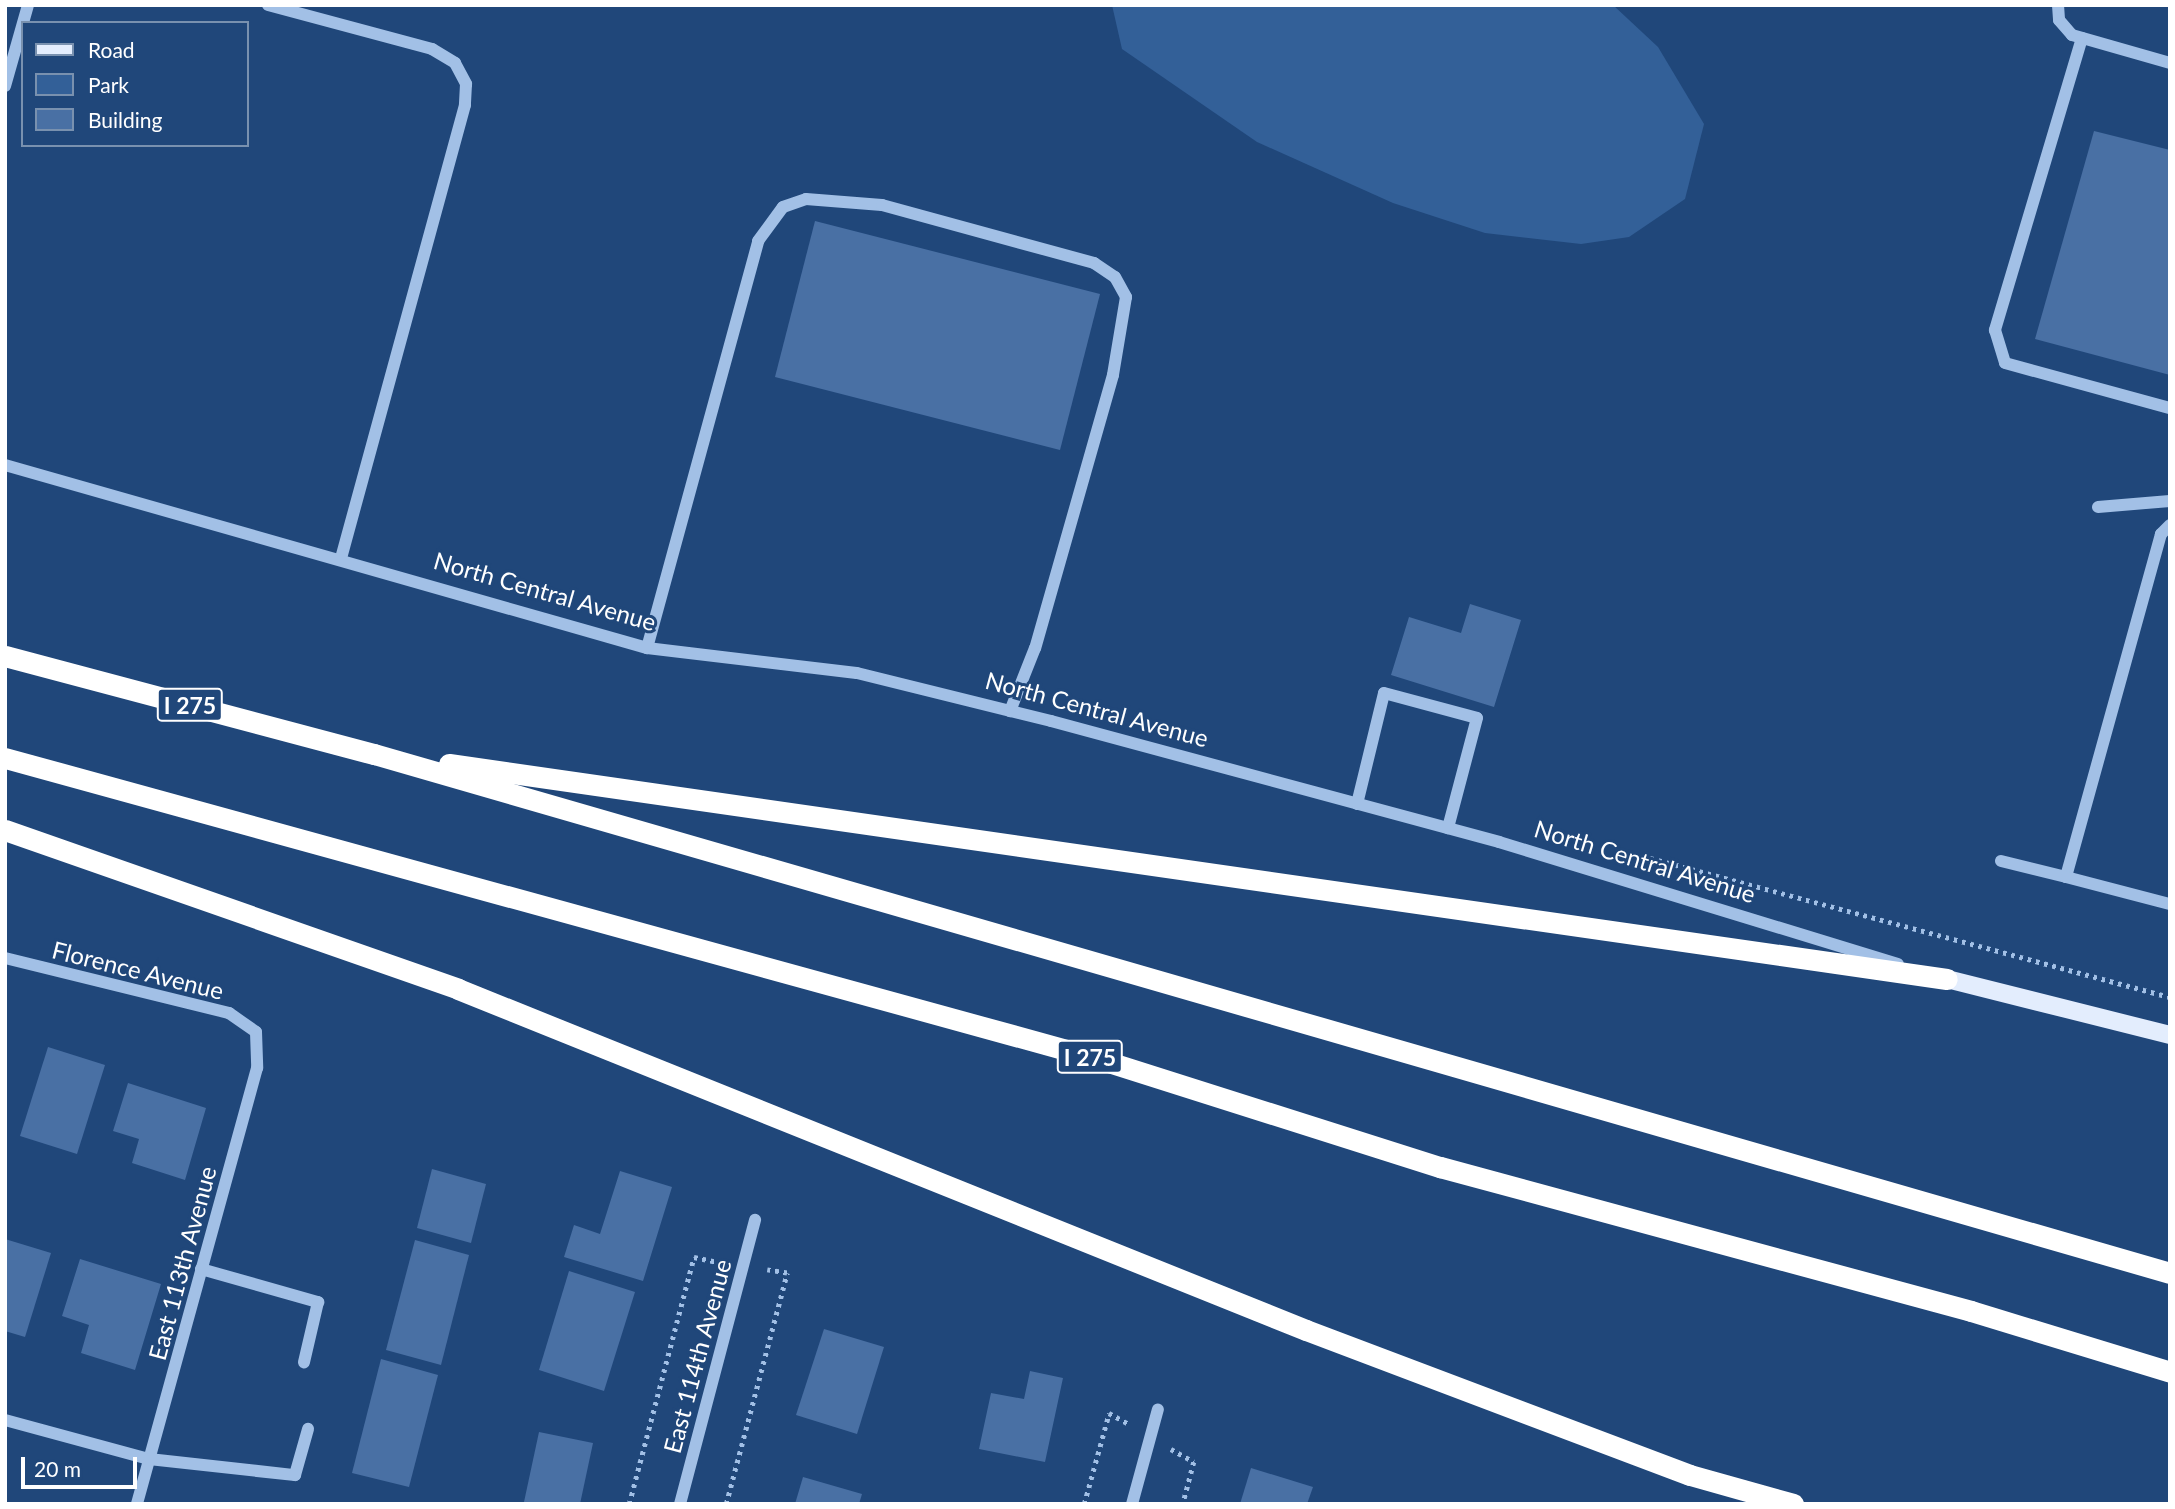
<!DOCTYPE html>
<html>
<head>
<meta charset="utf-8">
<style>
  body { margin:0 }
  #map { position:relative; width:2175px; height:1509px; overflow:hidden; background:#20477a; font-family:Lato,sans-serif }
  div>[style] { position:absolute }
  .green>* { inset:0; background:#336098 }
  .building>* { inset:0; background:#4970a4 }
  .path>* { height:4.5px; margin-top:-2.25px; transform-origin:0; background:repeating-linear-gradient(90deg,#a2c0e6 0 3.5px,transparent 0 8.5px) }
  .minor>* { height:12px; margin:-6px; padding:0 6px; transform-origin:6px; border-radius:6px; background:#a2c0e6 }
  .major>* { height:18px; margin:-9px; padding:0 9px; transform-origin:9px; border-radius:9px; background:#e3edfd }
  .highway>* { height:21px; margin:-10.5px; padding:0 10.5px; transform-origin:10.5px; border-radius:10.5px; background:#fff }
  span { translate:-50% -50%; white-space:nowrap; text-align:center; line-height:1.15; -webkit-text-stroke:6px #20477a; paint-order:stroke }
  .shield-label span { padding:2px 5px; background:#20477a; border:2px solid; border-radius:5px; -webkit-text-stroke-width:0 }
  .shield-label { font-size:23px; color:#fff; font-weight:700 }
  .street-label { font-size:24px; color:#fff }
  .frame { position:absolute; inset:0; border:7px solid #fff; pointer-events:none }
  .legend { position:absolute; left:21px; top:21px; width:228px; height:126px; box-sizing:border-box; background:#20477a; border:2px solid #7991af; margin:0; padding:9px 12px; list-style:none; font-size:21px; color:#fff }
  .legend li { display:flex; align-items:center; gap:14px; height:35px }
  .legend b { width:35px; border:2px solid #7991af }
  .scale { position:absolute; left:21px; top:1457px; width:116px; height:32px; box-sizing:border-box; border:4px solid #fff; border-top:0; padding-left:9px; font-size:21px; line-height:24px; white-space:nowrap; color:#fff; -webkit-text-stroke:5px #20477a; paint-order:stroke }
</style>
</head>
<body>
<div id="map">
  <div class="green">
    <i style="clip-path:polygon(1112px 5px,1613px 5px,1658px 47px,1704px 124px,1685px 199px,1629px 237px,1581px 244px,1485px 233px,1393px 203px,1257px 142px,1122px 49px)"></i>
  </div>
  <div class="building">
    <i style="clip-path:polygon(2094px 131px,2170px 150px,2170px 375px,2035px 339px)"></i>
    <i style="clip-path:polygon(815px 221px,1100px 294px,1060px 450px,775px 377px)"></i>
    <i style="clip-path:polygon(1470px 604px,1521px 620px,1494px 707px,1391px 675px,1409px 617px,1461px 633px)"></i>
    <i style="clip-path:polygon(48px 1047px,105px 1065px,77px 1154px,20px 1136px)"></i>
    <i style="clip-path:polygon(128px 1083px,206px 1108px,185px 1180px,132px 1163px,139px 1139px,113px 1131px)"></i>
    <i style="clip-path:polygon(432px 1169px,486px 1184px,471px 1243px,417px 1228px)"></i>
    <i style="clip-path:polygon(620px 1171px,672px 1187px,643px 1281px,564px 1257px,574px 1225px,600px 1234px)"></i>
    <i style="clip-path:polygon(5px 1239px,51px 1253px,25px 1337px,5px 1331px)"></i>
    <i style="clip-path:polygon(415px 1240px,469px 1255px,441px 1365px,386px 1350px)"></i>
    <i style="clip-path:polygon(80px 1259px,161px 1284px,135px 1370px,81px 1353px,89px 1325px,62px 1316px)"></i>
    <i style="clip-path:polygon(569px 1271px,635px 1292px,604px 1391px,539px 1370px)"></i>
    <i style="clip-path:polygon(824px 1329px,884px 1347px,857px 1434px,796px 1415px)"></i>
    <i style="clip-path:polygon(381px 1359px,438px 1375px,409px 1487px,352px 1473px)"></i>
    <i style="clip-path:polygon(1030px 1371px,1063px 1378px,1045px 1462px,979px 1449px,991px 1393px,1024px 1399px)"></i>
    <i style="clip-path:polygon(539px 1432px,593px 1443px,580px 1504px,524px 1502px)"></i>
    <i style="clip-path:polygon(1251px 1468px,1313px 1487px,1307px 1504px,1240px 1504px)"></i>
    <i style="clip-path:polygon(803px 1477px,862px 1494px,859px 1504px,795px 1504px)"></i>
  </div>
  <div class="path">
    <i style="left:1650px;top:858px;width:538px;rotate:14.97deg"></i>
    <i style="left:1171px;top:1449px;width:26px;rotate:29deg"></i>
    <i style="left:1194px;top:1462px;width:43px;rotate:104.7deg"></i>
    <i style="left:629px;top:1504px;width:255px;rotate:-75.3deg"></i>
    <i style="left:694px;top:1257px;width:24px;rotate:12deg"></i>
    <i style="left:726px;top:1504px;width:239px;rotate:-75.2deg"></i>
    <i style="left:787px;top:1273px;width:20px;rotate:-171deg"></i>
    <i style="left:1084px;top:1504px;width:94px;rotate:-74.6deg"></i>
    <i style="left:1109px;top:1413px;width:21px;rotate:29deg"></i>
  </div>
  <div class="minor">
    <i style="left:268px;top:5px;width:170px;rotate:15deg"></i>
    <i style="left:432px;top:49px;width:27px;rotate:31deg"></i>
    <i style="left:455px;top:63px;width:24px;rotate:62deg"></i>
    <i style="left:466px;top:84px;width:21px;rotate:93deg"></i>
    <i style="left:465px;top:105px;width:470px;rotate:105.3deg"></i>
    <i style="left:2058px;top:5px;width:15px;rotate:86deg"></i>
    <i style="left:2059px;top:20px;width:20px;rotate:49deg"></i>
    <i style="left:2072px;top:35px;width:102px;rotate:15.9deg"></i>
    <i style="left:2082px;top:38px;width:305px;rotate:106.6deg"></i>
    <i style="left:1995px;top:330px;width:34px;rotate:73deg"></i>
    <i style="left:2005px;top:363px;width:171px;rotate:15.3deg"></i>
    <i style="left:5px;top:86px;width:84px;rotate:-74.1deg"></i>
    <i style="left:5px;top:465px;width:668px;rotate:15.91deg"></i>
    <i style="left:647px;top:648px;width:211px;rotate:6.8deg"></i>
    <i style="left:857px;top:673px;width:200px;rotate:13.9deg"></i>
    <i style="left:1051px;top:721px;width:464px;rotate:15.1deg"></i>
    <i style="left:1499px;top:842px;width:417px;rotate:17deg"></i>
    <i style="left:2098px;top:507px;width:72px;rotate:-4.8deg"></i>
    <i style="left:2170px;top:525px;width:13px;rotate:135deg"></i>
    <i style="left:2161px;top:534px;width:356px;rotate:105.5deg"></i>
    <i style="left:2066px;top:877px;width:107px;rotate:14.6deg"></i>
    <i style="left:647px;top:648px;width:422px;rotate:-74.7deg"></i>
    <i style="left:758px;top:241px;width:42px;rotate:-53.7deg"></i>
    <i style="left:783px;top:207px;width:24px;rotate:-19deg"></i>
    <i style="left:806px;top:199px;width:76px;rotate:4.5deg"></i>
    <i style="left:882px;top:205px;width:220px;rotate:15.3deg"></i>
    <i style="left:1094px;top:263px;width:25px;rotate:34deg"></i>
    <i style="left:1115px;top:277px;width:23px;rotate:61deg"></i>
    <i style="left:1126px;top:297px;width:79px;rotate:99.5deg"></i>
    <i style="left:1113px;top:375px;width:284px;rotate:105.9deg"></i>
    <i style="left:1035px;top:648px;width:68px;rotate:111.6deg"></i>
    <i style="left:1357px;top:804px;width:114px;rotate:-76.3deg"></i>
    <i style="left:1384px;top:693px;width:96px;rotate:15deg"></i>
    <i style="left:1477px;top:718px;width:114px;rotate:104.8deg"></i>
    <i style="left:2001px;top:861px;width:67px;rotate:13.8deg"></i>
    <i style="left:5px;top:958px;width:231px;rotate:13.8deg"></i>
    <i style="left:229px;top:1013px;width:33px;rotate:35deg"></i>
    <i style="left:256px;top:1032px;width:36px;rotate:88deg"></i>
    <i style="left:257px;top:1068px;width:452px;rotate:105.4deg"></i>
    <i style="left:201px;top:1269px;width:122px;rotate:15.8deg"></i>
    <i style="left:318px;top:1302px;width:62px;rotate:103.1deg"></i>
    <i style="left:5px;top:1420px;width:149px;rotate:15.2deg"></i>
    <i style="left:149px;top:1459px;width:147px;rotate:6.3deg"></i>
    <i style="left:295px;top:1475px;width:48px;rotate:-74.2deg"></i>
    <i style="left:680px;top:1504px;width:294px;rotate:-75.2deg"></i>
    <i style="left:1132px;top:1504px;width:98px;rotate:-74.7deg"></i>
  </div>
  <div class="major">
    <i style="left:1947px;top:979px;width:230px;rotate:14.1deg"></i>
  </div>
  <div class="highway">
    <i style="left:5px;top:656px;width:382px;rotate:14.9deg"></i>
    <i style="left:374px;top:754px;width:1869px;rotate:16.12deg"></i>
    <i style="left:5px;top:758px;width:1135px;rotate:15.38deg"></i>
    <i style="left:1099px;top:1059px;width:358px;rotate:17.6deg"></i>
    <i style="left:1440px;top:1167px;width:550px;rotate:15.17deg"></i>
    <i style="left:1971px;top:1311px;width:208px;rotate:17deg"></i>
    <i style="left:449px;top:764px;width:1513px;rotate:8.17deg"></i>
    <i style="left:5px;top:830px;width:480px;rotate:19.3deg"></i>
    <i style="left:458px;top:989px;width:914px;rotate:21.91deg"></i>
    <i style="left:1306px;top:1330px;width:410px;rotate:20.7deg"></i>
    <i style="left:1690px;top:1475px;width:107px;rotate:15.7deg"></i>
  </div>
  <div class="shield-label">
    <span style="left:190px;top:705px">I 275</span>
    <span style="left:1090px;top:1057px">I 275</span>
  </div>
  <div class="street-label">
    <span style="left:545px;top:591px;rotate:16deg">North Central Avenue</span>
    <span style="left:1097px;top:709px;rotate:15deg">North Central Avenue</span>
    <span style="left:1645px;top:861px;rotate:17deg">North Central Avenue</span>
    <span style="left:138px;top:970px;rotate:14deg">Florence Avenue</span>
    <span style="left:182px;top:1263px;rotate:-75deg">East 113th Avenue</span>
    <span style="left:697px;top:1356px;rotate:-75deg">East 114th Avenue</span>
  </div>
  <div class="frame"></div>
  <ul class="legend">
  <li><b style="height:9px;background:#e3edfd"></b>Road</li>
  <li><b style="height:19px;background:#336098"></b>Park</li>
  <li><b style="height:19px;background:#4970a4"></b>Building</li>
  </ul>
  <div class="scale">20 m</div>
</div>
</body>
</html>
